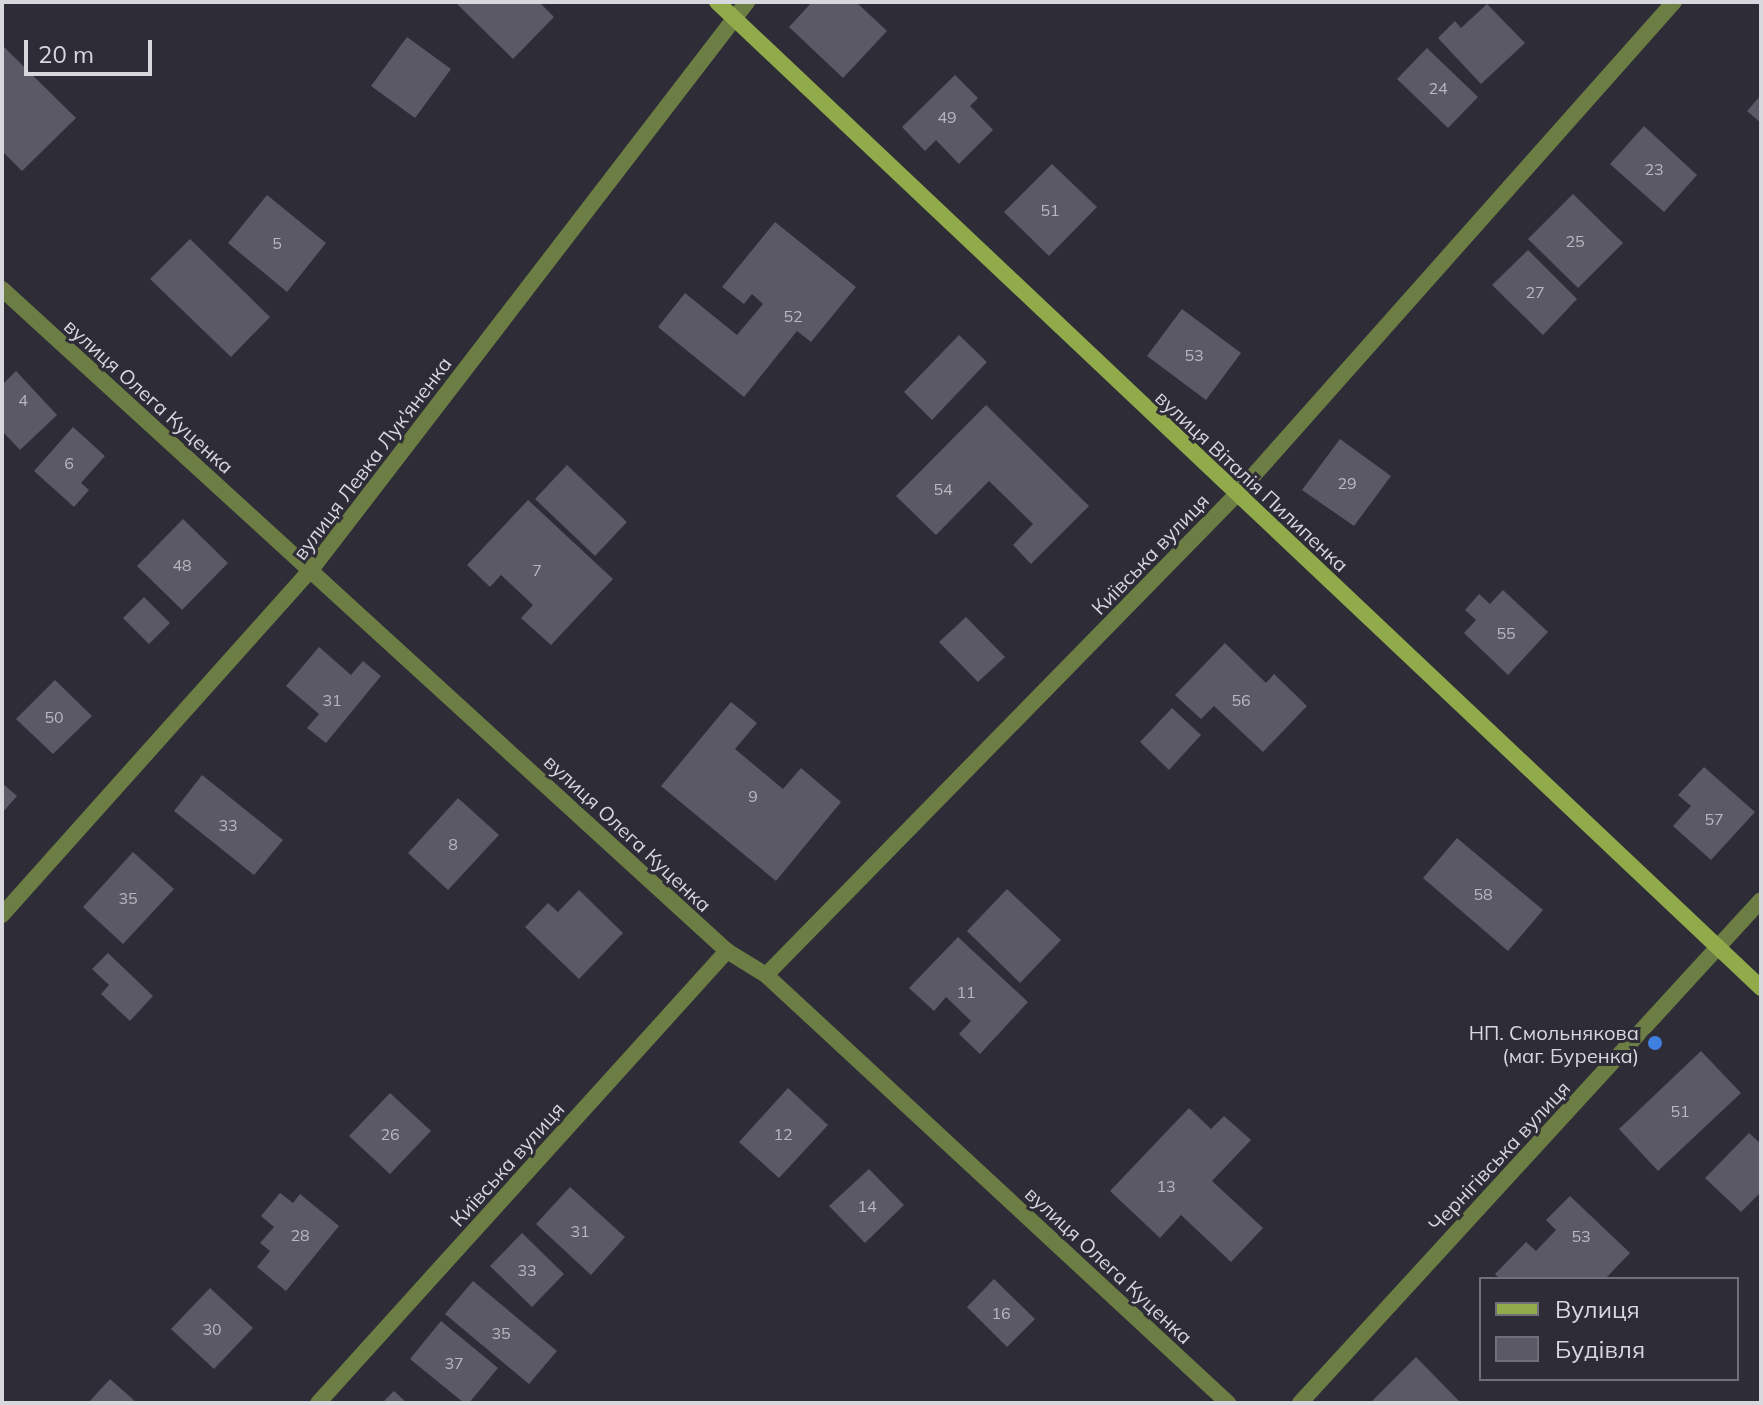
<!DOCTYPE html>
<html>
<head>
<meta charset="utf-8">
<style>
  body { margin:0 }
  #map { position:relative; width:1763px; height:1405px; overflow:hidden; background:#2d2c37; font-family:Mulish,sans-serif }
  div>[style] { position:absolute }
  .building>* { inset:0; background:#5a5965 }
  .street>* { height:16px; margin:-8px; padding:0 8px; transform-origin:8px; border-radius:8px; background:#6d7e44 }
  .secondary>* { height:16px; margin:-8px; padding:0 8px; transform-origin:8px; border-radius:8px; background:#91ab4b }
  .dots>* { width:22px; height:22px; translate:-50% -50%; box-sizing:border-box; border:4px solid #2d2c37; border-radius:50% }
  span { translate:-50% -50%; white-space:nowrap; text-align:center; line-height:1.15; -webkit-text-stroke:6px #2d2c37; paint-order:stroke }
  .number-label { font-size:16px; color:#b8b8c0 }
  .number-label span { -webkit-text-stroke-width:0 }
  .street-label { font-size:20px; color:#d7d7de }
  .poi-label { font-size:20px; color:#d7d7de }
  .right { translate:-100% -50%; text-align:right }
  .frame { position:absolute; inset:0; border:4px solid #d7d7de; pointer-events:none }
  .legend { position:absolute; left:1479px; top:1277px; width:260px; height:104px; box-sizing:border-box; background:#2d2c37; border:2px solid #71707a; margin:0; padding:10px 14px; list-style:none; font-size:24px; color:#d7d7de }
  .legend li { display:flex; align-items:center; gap:16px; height:40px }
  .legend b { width:40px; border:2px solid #71707a }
  .scale { position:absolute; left:24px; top:40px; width:128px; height:36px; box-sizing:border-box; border:4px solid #d7d7de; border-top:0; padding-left:10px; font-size:24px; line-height:28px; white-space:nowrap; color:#d7d7de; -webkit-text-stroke:6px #2d2c37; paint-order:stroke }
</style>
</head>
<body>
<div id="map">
  <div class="building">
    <i style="clip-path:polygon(455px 2px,539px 2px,554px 17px,513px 59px)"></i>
    <i style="clip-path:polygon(812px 2px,856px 2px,887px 31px,843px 78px,789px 27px)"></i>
    <i style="clip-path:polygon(1487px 4px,1525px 43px,1481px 84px,1438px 38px,1455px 21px,1461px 28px)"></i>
    <i style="clip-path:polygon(407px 37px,451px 69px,415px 118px,371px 86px)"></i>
    <i style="clip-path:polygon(2px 45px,76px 118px,22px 171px,2px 151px)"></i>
    <i style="clip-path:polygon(1427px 48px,1478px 97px,1448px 128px,1397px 79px)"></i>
    <i style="clip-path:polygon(955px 75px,978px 98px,970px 106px,993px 130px,959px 164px,936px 140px,925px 151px,902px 127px)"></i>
    <i style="clip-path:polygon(1761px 95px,1761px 123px,1747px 111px)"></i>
    <i style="clip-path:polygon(1644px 126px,1697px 175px,1664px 212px,1610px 164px)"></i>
    <i style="clip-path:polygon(1052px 164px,1097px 207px,1049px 256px,1004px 212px)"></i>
    <i style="clip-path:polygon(1573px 194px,1623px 243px,1578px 288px,1528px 239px)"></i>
    <i style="clip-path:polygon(267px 195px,326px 243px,287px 292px,228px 243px)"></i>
    <i style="clip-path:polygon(775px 222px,856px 287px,811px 342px,797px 331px,744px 397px,658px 327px,685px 293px,737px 335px,763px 304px,752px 294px,744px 304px,722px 287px)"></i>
    <i style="clip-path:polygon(190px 239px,270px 317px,231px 357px,150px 279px)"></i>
    <i style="clip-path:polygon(1528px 250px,1577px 299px,1543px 335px,1492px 285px)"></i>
    <i style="clip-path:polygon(1182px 309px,1241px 353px,1206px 400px,1147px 356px)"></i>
    <i style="clip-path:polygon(959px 335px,987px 362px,932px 420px,904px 392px)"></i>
    <i style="clip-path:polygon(16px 371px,57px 415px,20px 450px,2px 431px,2px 385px)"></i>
    <i style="clip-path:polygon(986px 405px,1089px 506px,1031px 564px,1013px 545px,1033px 524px,989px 481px,936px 535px,896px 496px)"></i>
    <i style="clip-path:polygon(73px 427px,105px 456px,81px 483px,89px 490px,74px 507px,34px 471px)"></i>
    <i style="clip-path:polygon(1340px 439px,1391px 476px,1354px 526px,1302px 490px)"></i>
    <i style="clip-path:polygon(567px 465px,627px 522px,595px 556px,535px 499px)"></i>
    <i style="clip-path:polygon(528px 500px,613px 579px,551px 645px,521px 618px,533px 605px,501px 575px,490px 587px,467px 565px)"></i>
    <i style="clip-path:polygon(183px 519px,228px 563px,182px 610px,137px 566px)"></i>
    <i style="clip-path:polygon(1503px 590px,1548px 632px,1508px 675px,1464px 633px,1476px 620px,1465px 610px,1479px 594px,1490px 604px)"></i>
    <i style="clip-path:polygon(144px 597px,170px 623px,149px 644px,123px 618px)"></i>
    <i style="clip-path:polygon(966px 617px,1005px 657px,978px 682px,939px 642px)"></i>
    <i style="clip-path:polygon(1225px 643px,1266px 683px,1274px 674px,1307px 706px,1263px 752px,1214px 706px,1201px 719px,1175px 695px)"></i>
    <i style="clip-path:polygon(319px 647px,351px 675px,363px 661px,381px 676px,326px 743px,307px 728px,319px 714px,286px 686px)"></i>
    <i style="clip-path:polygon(55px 680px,92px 716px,53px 754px,16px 719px)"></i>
    <i style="clip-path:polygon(731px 702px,757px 723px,735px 749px,783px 789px,801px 768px,841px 802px,776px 881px,661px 786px)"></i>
    <i style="clip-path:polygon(1172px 708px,1201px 735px,1169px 770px,1140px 742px)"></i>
    <i style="clip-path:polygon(1704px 767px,1755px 812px,1711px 860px,1673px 826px,1691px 806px,1678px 795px)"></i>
    <i style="clip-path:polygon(202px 775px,283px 840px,254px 875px,174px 811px)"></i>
    <i style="clip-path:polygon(2px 783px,17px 796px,2px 813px)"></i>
    <i style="clip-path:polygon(458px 798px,499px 835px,448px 890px,408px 853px)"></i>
    <i style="clip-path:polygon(1457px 838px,1543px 910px,1508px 951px,1423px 878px)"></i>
    <i style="clip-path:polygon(133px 852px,174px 889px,123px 944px,83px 907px)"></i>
    <i style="clip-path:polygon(1007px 889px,1061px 940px,1020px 983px,967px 931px)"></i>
    <i style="clip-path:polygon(579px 890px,623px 933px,579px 979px,525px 927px,548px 903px,558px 912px)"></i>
    <i style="clip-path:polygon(958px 937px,1028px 1002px,980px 1054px,959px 1034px,971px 1021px,946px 997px,934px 1011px,909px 988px)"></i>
    <i style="clip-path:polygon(108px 953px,153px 996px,130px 1021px,101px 994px,109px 985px,92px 969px)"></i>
    <i style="clip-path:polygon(1701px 1051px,1741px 1093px,1658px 1171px,1619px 1129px)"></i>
    <i style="clip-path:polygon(788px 1088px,828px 1125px,779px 1178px,739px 1142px)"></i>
    <i style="clip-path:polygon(390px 1093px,431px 1131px,390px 1174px,349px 1136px)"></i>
    <i style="clip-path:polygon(1189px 1108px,1211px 1129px,1224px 1116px,1251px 1140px,1212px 1181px,1263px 1228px,1231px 1262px,1181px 1215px,1160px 1238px,1110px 1191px)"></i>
    <i style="clip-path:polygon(1749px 1133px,1761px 1144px,1761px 1192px,1741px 1212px,1705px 1178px)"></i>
    <i style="clip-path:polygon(869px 1169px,904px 1205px,865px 1243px,829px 1206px)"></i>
    <i style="clip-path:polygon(570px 1187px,625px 1237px,591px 1275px,536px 1224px)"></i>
    <i style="clip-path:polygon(280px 1193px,293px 1203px,300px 1194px,339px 1226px,286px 1291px,257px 1267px,270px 1251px,260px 1243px,274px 1227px,261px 1216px)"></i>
    <i style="clip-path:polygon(1570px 1196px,1630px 1253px,1605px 1279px,1500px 1279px,1495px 1274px,1526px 1242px,1536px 1251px,1556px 1230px,1546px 1220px)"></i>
    <i style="clip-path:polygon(522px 1233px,564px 1274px,532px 1307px,490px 1266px)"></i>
    <i style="clip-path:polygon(994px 1279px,1035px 1319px,1007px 1347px,967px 1307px)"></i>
    <i style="clip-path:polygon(473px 1281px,557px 1351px,529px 1384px,445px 1314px)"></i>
    <i style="clip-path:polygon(210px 1288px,253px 1328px,214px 1369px,171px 1329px)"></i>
    <i style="clip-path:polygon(441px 1321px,498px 1368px,469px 1403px,464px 1403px,410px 1359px)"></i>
    <i style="clip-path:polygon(1416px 1357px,1459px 1401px,1370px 1403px)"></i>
    <i style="clip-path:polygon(110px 1379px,137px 1403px,88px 1403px)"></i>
    <i style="clip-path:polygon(394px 1391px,407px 1403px,382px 1403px)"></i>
  </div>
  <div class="street">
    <i style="left:2px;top:289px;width:982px;rotate:42.4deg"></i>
    <i style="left:727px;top:951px;width:46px;rotate:31.6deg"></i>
    <i style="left:766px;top:975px;width:630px;rotate:42.81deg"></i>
    <i style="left:2px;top:915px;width:463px;rotate:-48.2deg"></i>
    <i style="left:311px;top:570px;width:716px;rotate:-52.49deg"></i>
    <i style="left:766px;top:975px;width:673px;rotate:-45.6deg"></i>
    <i style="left:1237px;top:494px;width:658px;rotate:-48.39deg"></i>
    <i style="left:318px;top:1403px;width:610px;rotate:-47.86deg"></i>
    <i style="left:1300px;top:1403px;width:682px;rotate:-47.49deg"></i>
  </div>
  <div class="secondary">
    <i style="left:717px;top:2px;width:1436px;rotate:43.36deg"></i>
  </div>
  <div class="dots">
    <i style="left:1655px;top:1043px;background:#3f7fe0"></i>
  </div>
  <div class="number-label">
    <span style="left:1438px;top:88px">24</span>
    <span style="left:947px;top:117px">49</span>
    <span style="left:1654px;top:169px">23</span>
    <span style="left:1050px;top:210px">51</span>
    <span style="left:1575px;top:241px">25</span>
    <span style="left:277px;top:243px">5</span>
    <span style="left:1535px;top:292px">27</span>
    <span style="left:793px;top:316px">52</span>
    <span style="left:1194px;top:355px">53</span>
    <span style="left:23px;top:400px">4</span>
    <span style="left:69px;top:463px">6</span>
    <span style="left:1347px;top:483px">29</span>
    <span style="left:943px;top:489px">54</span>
    <span style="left:182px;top:565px">48</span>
    <span style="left:537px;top:570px">7</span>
    <span style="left:1506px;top:633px">55</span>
    <span style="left:332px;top:700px">31</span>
    <span style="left:1241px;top:700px">56</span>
    <span style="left:54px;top:717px">50</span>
    <span style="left:753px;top:796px">9</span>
    <span style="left:1714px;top:819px">57</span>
    <span style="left:228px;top:825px">33</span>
    <span style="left:453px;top:844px">8</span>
    <span style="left:1483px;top:894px">58</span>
    <span style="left:128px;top:898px">35</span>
    <span style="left:966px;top:992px">11</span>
    <span style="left:1680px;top:1111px">51</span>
    <span style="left:390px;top:1134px">26</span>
    <span style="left:783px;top:1134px">12</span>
    <span style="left:1166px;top:1186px">13</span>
    <span style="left:867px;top:1206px">14</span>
    <span style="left:580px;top:1231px">31</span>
    <span style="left:300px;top:1235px">28</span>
    <span style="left:1581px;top:1236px">53</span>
    <span style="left:527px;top:1270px">33</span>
    <span style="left:1001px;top:1313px">16</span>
    <span style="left:212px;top:1329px">30</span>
    <span style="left:501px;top:1333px">35</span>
    <span style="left:454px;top:1363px">37</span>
  </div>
  <div class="street-label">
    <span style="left:149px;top:396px;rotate:42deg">вулиця Олега Куценка</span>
    <span style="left:372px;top:458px;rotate:-53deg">вулиця Левка Лук'яненка</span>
    <span style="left:1252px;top:481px;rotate:43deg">вулиця Віталія Пилипенка</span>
    <span style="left:1150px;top:554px;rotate:-46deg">Київська вулиця</span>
    <span style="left:628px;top:833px;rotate:43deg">вулиця Олега Куценка</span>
    <span style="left:1499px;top:1156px;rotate:-47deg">Чернігівська вулиця</span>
    <span style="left:507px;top:1164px;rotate:-48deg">Київська вулиця</span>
    <span style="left:1109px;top:1265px;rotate:43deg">вулиця Олега Куценка</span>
  </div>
  <div class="poi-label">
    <span class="right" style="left:1639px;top:1044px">НП. Смольнякова<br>(маг. Буренка)</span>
  </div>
  <div class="frame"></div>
  <ul class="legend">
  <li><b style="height:10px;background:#91ab4b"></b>Вулиця</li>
  <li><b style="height:22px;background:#5a5965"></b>Будівля</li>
  </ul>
  <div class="scale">20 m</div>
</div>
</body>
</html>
